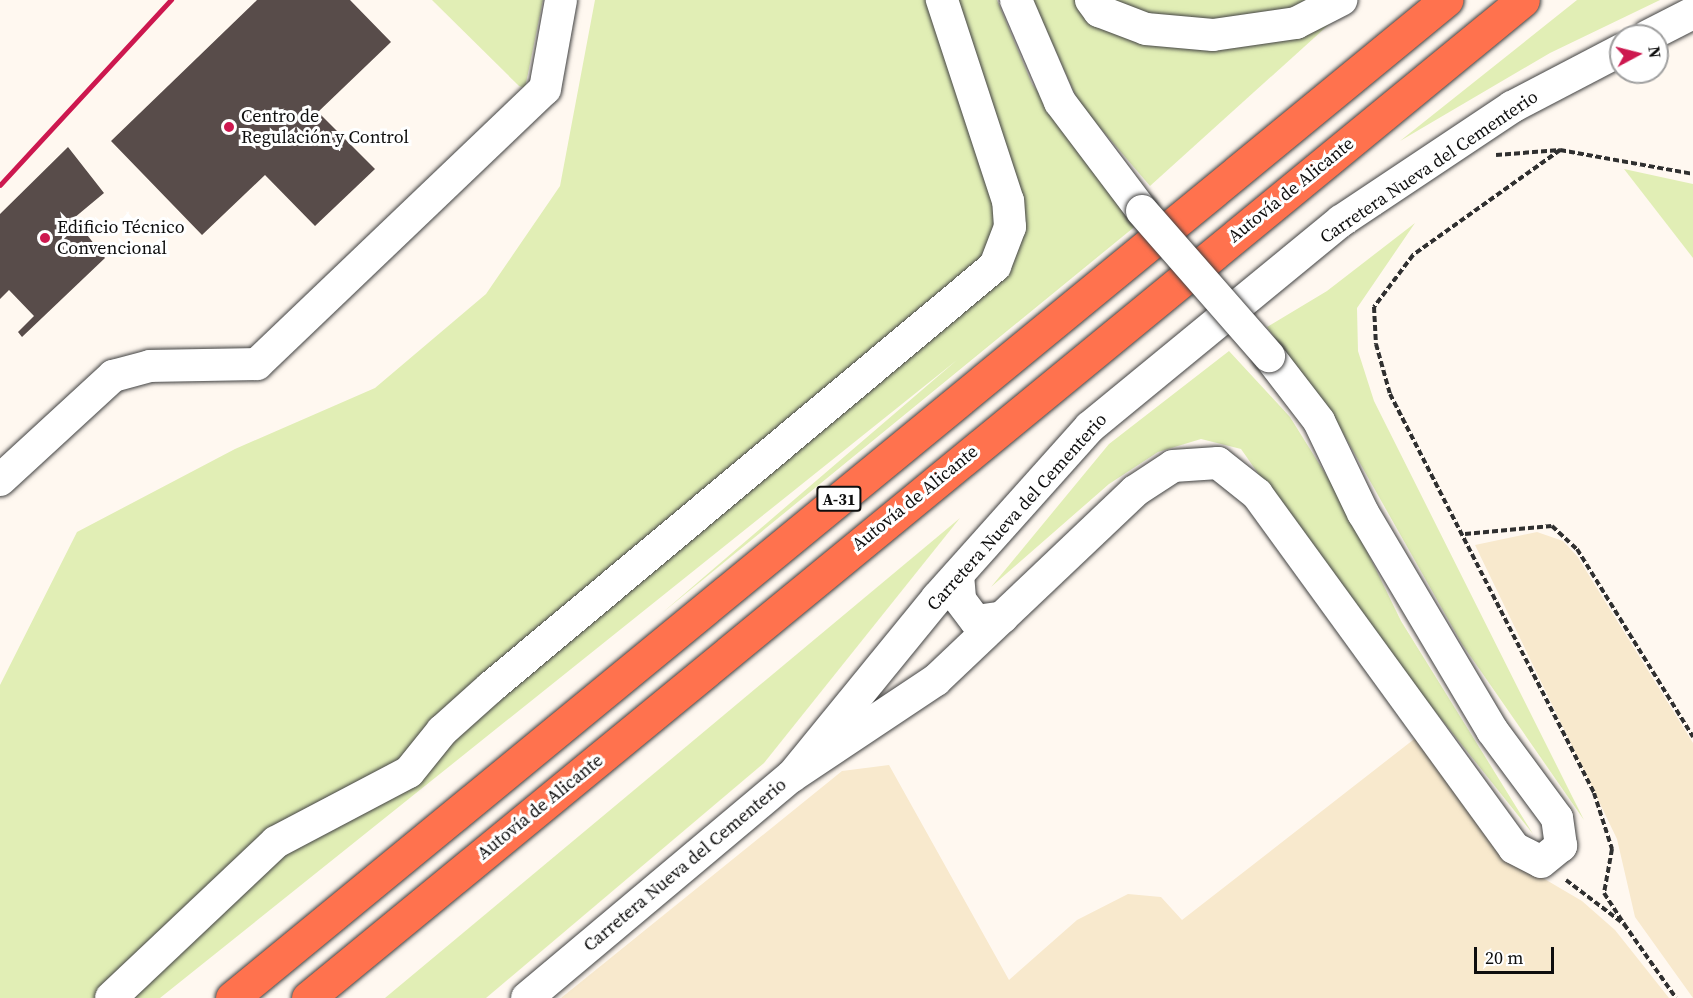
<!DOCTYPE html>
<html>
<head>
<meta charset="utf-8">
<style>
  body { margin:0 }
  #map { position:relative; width:1693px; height:998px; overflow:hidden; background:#fff8f0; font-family:"Source Serif 4",serif }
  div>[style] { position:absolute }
  .farmland>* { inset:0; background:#f8e9cd }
  .green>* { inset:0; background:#e1eeb5 }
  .building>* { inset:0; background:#584c4a }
  .path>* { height:4px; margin-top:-2px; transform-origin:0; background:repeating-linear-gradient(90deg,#303030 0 6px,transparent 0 9px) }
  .roads { filter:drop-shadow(0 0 2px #414141) drop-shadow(0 0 2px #414141) }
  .minor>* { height:32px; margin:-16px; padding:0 16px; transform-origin:16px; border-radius:16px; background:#fff }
  .highway>* { height:33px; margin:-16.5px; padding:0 16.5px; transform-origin:16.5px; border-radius:16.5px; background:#ff724e }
  .rail>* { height:4.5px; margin:-2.25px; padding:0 2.25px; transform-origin:2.25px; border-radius:2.25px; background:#cd184f }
  .bridges { filter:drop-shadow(0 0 2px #414141) drop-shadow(0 0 2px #414141) }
  .minor-bridge>* { height:32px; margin:-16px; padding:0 16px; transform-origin:16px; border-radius:16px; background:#fff }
  .dots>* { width:16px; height:16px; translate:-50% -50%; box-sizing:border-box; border:3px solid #fff; border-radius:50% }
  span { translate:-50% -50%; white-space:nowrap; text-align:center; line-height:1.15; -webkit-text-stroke:6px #fff; paint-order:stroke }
  .shield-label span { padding:2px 4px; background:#fff; border:2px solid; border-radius:4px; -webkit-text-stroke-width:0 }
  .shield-label { font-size:16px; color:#0e0e0e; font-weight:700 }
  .poi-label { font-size:18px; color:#0e0e0e }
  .left { translate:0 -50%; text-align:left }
  .street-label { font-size:18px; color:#0e0e0e }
  .north { position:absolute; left:1609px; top:24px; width:60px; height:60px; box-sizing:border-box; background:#fff; border:2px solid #9f9f9f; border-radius:50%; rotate:83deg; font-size:16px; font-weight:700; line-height:24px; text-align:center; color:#0e0e0e }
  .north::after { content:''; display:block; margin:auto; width:21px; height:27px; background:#cd184f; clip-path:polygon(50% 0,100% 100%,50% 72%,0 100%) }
  .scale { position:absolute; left:1474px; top:947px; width:80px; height:27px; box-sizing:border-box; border:3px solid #0e0e0e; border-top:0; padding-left:8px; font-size:18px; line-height:21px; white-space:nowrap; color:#0e0e0e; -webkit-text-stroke:4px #fff; paint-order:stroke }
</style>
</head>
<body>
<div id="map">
  <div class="farmland">
    <i style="clip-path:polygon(1537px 532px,1563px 541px,1577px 556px,1693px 743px,1693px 998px,1635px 917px,1617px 839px,1475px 545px)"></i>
    <i style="clip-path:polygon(1422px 733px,1536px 874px,1582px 901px,1615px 930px,1669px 998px,561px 998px,842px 771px,889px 765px,1009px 980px,1077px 920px,1128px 894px,1161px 897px,1182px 920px)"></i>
  </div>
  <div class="green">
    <i style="clip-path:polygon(432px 0,543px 0,525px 88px,519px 86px)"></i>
    <i style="clip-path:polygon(595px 0,997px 0,1032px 84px,1138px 224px,662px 613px,957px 360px,160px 998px,0 998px,0 685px,77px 532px,235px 449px,375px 388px,486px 294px,560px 186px)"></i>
    <i style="clip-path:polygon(1033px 0,1356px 0,1150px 186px,1079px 103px)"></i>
    <i style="clip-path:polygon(1577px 0,1660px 0,1550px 53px,1400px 141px)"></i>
    <i style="clip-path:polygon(1624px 169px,1693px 184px,1693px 258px)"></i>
    <i style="clip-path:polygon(1415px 223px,1357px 308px,1358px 351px,1374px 401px,1584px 820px,1462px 644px,1339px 426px,1267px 327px,1327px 291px)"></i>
    <i style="clip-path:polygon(1229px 351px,1290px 417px,1343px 502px,1401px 621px,1533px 834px,1348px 602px,1241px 449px,1201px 439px,1158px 452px,1109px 484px,991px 587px,1109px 444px)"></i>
    <i style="clip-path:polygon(960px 518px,764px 763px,486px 998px,385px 998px)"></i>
  </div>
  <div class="building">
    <i style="clip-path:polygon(257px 0,350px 0,391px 42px,318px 112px,375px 169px,315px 226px,265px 175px,202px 235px,111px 141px)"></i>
    <i style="clip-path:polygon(68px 147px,104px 193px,74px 218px,105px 258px,22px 337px,18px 332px,34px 316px,9px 290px,0 299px,0 214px)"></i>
  </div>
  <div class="path">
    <i style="left:1560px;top:150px;width:181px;rotate:144.5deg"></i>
    <i style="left:1413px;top:255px;width:65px;rotate:126.9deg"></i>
    <i style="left:1374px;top:307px;width:37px;rotate:87deg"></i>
    <i style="left:1376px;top:344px;width:52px;rotate:74.4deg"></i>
    <i style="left:1390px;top:394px;width:448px;rotate:62.9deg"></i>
    <i style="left:1594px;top:793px;width:59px;rotate:72.2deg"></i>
    <i style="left:1612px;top:849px;width:45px;rotate:100.3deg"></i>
    <i style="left:1604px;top:893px;width:37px;rotate:57deg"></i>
    <i style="left:1496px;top:155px;width:64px;rotate:-4.5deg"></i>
    <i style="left:1560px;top:150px;width:135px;rotate:10.2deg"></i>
    <i style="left:1465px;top:534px;width:87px;rotate:-5.3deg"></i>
    <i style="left:1552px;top:526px;width:34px;rotate:43deg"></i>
    <i style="left:1577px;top:549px;width:221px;rotate:58.3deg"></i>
    <i style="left:1566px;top:880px;width:73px;rotate:37.2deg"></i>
    <i style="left:1624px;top:924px;width:90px;rotate:54.9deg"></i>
  </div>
  <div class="roads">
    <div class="minor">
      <i style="left:1016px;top:0;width:111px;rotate:66.7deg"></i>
      <i style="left:1060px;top:102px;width:136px;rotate:53deg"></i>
      <i style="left:1091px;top:0;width:14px;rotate:54deg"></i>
      <i style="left:1099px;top:11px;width:50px;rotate:21deg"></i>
      <i style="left:1146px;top:29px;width:67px;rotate:5.1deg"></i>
      <i style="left:1213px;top:35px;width:84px;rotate:-8.2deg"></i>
      <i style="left:1296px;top:23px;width:51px;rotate:-27.1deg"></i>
      <i style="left:1648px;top:36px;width:51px;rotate:-27.1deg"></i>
      <i style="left:0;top:480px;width:154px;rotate:-42.6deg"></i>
      <i style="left:113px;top:376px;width:38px;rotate:-15deg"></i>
      <i style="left:150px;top:366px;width:107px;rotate:-1.1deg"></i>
      <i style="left:257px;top:364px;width:398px;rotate:-43.7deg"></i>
      <i style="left:545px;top:89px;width:90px;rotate:-79.8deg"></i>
      <i style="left:958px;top:575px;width:25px;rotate:85deg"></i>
      <i style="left:960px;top:600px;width:26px;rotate:53deg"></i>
      <i style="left:976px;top:621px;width:27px;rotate:-8deg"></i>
      <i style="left:792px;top:776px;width:173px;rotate:-33.7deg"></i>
      <i style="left:936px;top:680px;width:274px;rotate:-43.5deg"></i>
      <i style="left:1135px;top:491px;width:45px;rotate:-33.3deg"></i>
      <i style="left:1173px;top:466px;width:45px;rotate:-3.8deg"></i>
      <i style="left:1218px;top:463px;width:50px;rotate:38.5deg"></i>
      <i style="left:1257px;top:494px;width:437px;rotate:54deg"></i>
      <i style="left:1514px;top:848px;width:30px;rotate:27deg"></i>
      <i style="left:1541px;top:862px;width:26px;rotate:-39deg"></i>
      <i style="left:1561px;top:846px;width:28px;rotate:-98deg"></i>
      <i style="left:1557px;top:818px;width:109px;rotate:-126.5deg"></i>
      <i style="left:1492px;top:730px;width:252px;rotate:-120.7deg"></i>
      <i style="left:1363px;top:513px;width:102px;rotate:-115.6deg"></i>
      <i style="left:1319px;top:421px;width:82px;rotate:-127.6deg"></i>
      <i style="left:111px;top:998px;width:227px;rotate:-43.4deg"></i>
      <i style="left:276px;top:842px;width:150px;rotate:-27.8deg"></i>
      <i style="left:409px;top:772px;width:53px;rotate:-51.2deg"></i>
      <i style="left:442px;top:731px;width:66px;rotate:-41.9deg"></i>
      <i style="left:491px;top:687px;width:657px;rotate:-39.87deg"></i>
      <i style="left:995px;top:266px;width:42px;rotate:-69deg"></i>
      <i style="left:1010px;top:227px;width:26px;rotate:-94deg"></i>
      <i style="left:1008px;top:201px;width:212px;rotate:-108.2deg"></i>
      <i style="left:527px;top:998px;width:346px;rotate:-40deg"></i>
      <i style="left:792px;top:776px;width:230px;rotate:-50.8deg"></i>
      <i style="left:937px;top:598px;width:229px;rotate:-48.2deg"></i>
      <i style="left:1090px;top:427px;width:325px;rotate:-39.4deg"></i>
      <i style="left:1341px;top:221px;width:206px;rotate:-33.7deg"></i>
      <i style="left:1512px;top:107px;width:123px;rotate:-27.6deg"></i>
    </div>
    <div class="highway">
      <i style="left:232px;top:998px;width:1572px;rotate:-39.42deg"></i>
      <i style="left:308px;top:998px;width:1572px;rotate:-39.4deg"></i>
    </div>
  </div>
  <div class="rail">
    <i style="left:0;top:185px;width:252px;rotate:-47.3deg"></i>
  </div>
  <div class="bridges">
    <div class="minor-bridge">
      <i style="left:1142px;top:211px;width:193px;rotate:48.8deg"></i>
    </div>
  </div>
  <div class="dots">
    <i style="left:229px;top:127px;background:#cd184f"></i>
    <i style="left:45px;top:238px;background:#cd184f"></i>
  </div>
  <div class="shield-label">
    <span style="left:839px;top:499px">A-31</span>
  </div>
  <div class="poi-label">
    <span class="left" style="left:241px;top:127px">Centro de<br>Regulación y Control</span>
    <span class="left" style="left:57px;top:238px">Edificio Técnico<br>Convencional</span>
  </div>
  <div class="street-label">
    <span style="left:1429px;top:167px;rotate:-34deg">Carretera Nueva del Cementerio</span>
    <span style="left:1291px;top:190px;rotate:-39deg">Autovía de Alicante</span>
    <span style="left:915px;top:498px;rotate:-39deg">Autovía de Alicante</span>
    <span style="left:1017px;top:512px;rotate:-48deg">Carretera Nueva del Cementerio</span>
    <span style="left:540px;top:807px;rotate:-39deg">Autovía de Alicante</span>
    <span style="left:685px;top:865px;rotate:-40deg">Carretera Nueva del Cementerio</span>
  </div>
  <div class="north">N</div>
  <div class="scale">20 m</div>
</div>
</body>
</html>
